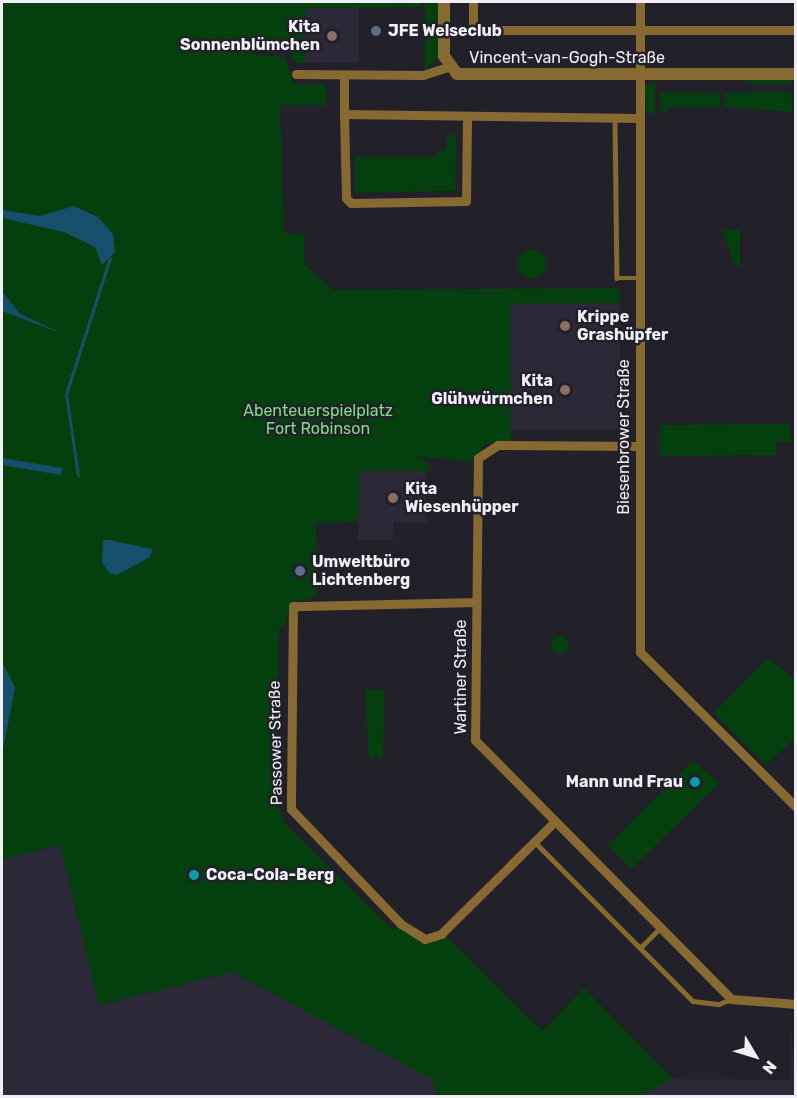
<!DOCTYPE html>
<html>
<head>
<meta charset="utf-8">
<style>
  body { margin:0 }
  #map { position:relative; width:797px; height:1098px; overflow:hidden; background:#222129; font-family:Rubik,sans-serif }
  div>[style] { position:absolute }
  .built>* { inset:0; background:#2b2937 }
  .green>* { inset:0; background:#04400d }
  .round { border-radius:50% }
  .water>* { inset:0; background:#164f6c }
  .stream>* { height:3px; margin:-1.5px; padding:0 1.5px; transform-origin:1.5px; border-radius:1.5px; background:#164f6c }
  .service>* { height:4.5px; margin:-2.25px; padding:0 2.25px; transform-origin:2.25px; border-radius:2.25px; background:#866a31 }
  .minor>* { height:9px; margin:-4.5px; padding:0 4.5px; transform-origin:4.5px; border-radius:4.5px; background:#866a31 }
  .tertiary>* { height:12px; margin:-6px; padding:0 6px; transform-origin:6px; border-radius:6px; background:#866a31 }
  .dots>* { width:16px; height:16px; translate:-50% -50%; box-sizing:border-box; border:3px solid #222129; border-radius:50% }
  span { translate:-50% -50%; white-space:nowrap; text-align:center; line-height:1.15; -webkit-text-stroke:5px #222129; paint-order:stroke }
  .poi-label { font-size:16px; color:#f0eff5; font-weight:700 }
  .right { translate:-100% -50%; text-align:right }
  .left { translate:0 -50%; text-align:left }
  .street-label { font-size:16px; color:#f0eff5 }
  .park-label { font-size:16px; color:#7fde83 }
  .frame { position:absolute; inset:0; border:3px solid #f0eff5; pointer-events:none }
  .north { position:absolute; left:725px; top:1026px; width:60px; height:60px; -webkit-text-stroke:4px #222129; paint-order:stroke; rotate:128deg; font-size:16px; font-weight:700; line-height:24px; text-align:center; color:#f0eff5 }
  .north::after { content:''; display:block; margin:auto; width:21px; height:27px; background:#f0eff5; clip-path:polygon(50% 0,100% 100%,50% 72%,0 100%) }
</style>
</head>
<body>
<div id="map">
  <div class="built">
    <i style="clip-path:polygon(359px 7px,359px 63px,305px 63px,306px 8px)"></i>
    <i style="clip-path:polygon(620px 303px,620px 429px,511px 429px,510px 304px)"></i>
    <i style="clip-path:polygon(359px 471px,426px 471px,426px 523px,393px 522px,393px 540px,358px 540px)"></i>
    <i style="clip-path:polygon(60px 845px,99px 1005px,232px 972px,432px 1079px,437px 1096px,2px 1096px,2px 859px)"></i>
    <i style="clip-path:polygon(791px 1023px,795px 1096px,636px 1096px,673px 1079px,791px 1080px)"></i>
  </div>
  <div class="green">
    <i style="clip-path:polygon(2px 2px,421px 2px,421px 7px,306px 8px,305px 63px,295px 63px,290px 51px,248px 47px,252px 54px,285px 57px,294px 84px,326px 85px,326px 105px,280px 105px,284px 233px,303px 234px,305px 265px,332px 290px,619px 288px,620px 303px,510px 304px,511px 441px,485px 444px,471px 462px,399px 454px,423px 458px,431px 471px,360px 471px,358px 522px,316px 523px,317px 597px,291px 602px,285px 626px,279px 627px,276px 800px,285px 823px,393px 930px,398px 926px,425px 943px,447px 937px,542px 1031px,584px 988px,673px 1079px,636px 1096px,437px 1096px,432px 1079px,232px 972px,99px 1005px,60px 845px,2px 859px)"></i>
    <i style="clip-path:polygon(425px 2px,439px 2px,438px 58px,425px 70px)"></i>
    <i style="clip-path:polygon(753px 80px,792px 80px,793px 84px,744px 84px)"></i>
    <i style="clip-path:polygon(655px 81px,655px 114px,647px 113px,644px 87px)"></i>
    <i style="clip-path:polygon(661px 93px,719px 93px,721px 107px,667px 107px,667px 113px,660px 113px)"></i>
    <i style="clip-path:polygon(725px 93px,790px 92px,793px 112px,724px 107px)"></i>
    <i style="clip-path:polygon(456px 134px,455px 191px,355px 192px,355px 157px,437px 157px,438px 151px,446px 151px,447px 135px)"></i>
    <i style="clip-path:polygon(722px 230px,740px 230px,740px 268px,735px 265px)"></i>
    <i class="round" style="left:518px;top:250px;width:28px;height:28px"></i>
    <i style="clip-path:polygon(789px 424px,792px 442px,776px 442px,777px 455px,659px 456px,660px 425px)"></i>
    <i class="round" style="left:551px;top:636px;width:18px;height:18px"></i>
    <i style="clip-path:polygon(768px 658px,795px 679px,796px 737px,766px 765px,714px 713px)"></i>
    <i style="clip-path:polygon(365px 690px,384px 690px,383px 758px,369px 758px)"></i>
    <i style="clip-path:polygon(693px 760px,719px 783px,631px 869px,608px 845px)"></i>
  </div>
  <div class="water">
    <i style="clip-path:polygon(74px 206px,98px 217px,113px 234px,115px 252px,102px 265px,95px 247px,64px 232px,2px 218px,2px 210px,40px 216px)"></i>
    <i style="clip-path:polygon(2px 291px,20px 314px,63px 334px,2px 311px)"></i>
    <i style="clip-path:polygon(2px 458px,62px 468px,61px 475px,2px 465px)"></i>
    <i style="clip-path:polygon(103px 540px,109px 540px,152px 549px,150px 557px,117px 575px,109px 573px,102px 562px)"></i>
    <i style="clip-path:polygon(2px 662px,15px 688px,2px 754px)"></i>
  </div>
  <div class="stream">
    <i style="left:78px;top:475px;width:82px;rotate:-98.4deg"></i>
    <i style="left:66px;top:394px;width:143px;rotate:-72.1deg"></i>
  </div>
  <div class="service">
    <i style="left:615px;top:118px;width:160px;rotate:89.3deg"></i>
    <i style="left:617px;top:278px;width:22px"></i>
    <i style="left:535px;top:842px;width:224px;rotate:45.2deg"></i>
    <i style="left:693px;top:1001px;width:26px;rotate:7deg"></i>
    <i style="left:719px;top:1004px;width:13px;rotate:-23deg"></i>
    <i style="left:640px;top:948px;width:28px;rotate:-45deg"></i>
  </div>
  <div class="minor">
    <i style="left:640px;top:2px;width:650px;rotate:90deg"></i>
    <i style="left:640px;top:652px;width:220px;rotate:44.8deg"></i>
    <i style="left:443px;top:30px;width:353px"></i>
    <i style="left:473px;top:30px;width:28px;rotate:-90deg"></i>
    <i style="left:296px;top:74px;width:127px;rotate:0.5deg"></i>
    <i style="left:423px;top:75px;width:26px;rotate:-18deg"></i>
    <i style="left:344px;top:75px;width:39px;rotate:90deg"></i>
    <i style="left:344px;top:114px;width:295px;rotate:0.8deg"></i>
    <i style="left:344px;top:114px;width:84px;rotate:88.6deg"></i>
    <i style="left:346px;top:198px;width:7px;rotate:45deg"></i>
    <i style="left:351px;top:203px;width:115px;rotate:-1deg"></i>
    <i style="left:466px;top:201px;width:84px;rotate:-89.3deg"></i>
    <i style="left:639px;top:446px;width:141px;rotate:-179.6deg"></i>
    <i style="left:498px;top:445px;width:24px;rotate:147deg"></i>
    <i style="left:478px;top:458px;width:282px;rotate:90.6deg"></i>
    <i style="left:475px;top:740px;width:364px;rotate:45.3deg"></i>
    <i style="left:731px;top:999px;width:65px;rotate:4.4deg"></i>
    <i style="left:476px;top:602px;width:183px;rotate:178.7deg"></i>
    <i style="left:293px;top:606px;width:203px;rotate:90.6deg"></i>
    <i style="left:291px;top:809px;width:159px;rotate:46.3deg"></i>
    <i style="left:401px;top:924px;width:28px;rotate:32deg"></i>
    <i style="left:425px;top:939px;width:17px;rotate:-17deg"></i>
    <i style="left:441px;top:934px;width:159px;rotate:-44.7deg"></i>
  </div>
  <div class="tertiary">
    <i style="left:444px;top:2px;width:54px;rotate:90deg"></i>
    <i style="left:444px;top:56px;width:22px;rotate:54deg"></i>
    <i style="left:457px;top:74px;width:339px"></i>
  </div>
  <div class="dots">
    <i style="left:376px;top:31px;background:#5c6f8a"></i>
    <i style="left:332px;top:36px;background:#8d6e63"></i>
    <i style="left:565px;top:326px;background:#8d6e63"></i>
    <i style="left:565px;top:390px;background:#8d6e63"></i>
    <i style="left:393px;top:498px;background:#8d6e63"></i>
    <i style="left:300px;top:571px;background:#5c6f8a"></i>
    <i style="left:695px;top:782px;background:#0f9aa8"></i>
    <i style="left:194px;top:875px;background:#0f9aa8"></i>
  </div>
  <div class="poi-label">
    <span class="right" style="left:320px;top:36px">Kita<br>Sonnenblümchen</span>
    <span class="left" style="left:388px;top:31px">JFE Welseclub</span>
    <span class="left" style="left:577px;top:326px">Krippe<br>Grashüpfer</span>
    <span class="right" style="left:553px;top:390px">Kita<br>Glühwürmchen</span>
    <span class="left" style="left:405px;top:498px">Kita<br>Wiesenhüpper</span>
    <span class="left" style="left:312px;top:571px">Umweltbüro<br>Lichtenberg</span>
    <span class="right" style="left:683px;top:782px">Mann und Frau</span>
    <span class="left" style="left:206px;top:875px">Coca-Cola-Berg</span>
  </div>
  <div class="street-label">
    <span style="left:567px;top:58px">Vincent-van-Gogh-Straße</span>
    <span style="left:624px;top:437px;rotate:-90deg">Biesenbrower Straße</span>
    <span style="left:461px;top:677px;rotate:-90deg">Wartiner Straße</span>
    <span style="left:276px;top:743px;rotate:-91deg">Passower Straße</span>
  </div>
  <div class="park-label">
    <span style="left:318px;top:420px">Abenteuerspielplatz<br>Fort Robinson</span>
  </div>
  <div class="frame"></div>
  <div class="north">N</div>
</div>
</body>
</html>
